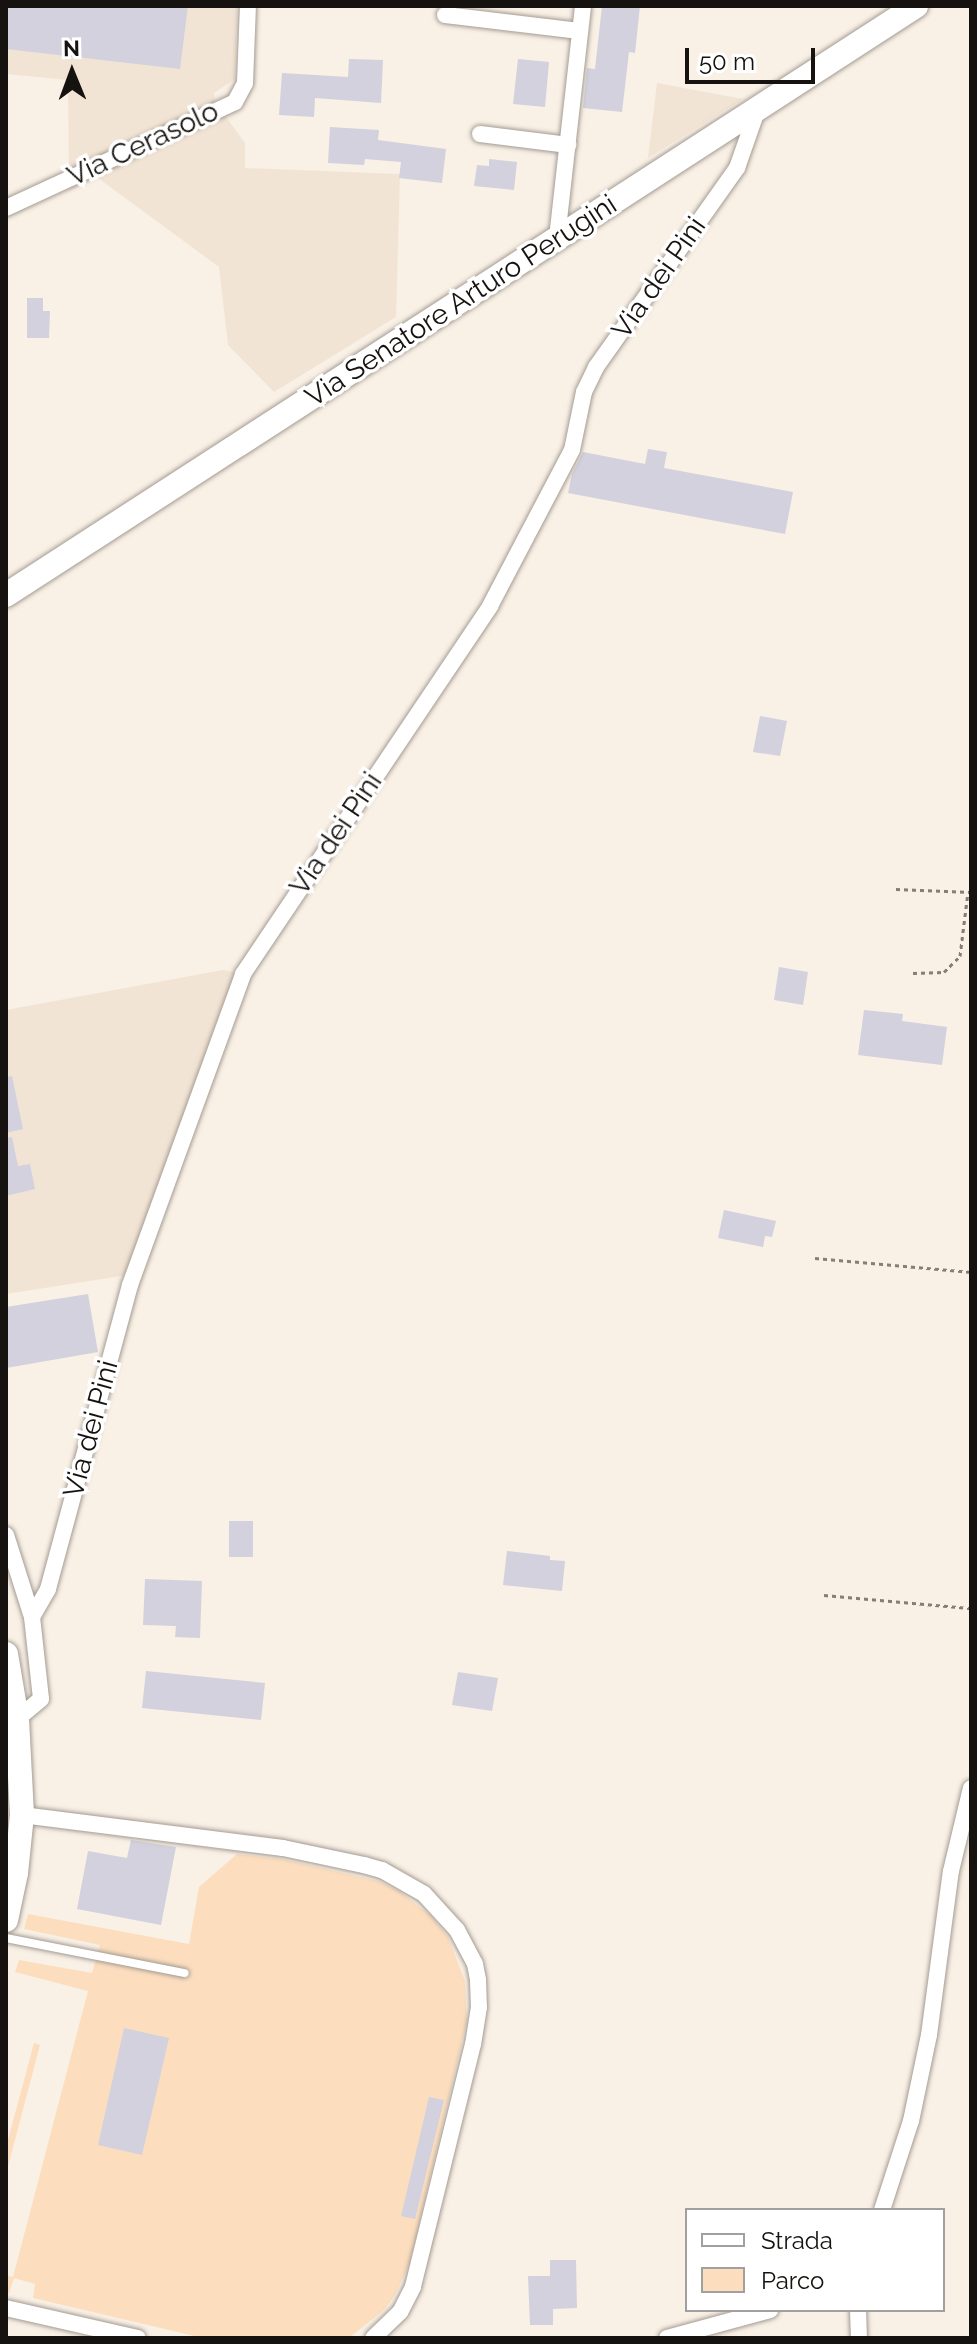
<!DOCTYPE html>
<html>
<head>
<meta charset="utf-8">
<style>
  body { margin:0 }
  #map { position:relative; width:977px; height:2344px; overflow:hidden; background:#f9f0e6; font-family:Raleway,sans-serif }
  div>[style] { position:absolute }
  .built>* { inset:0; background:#f2e4d4 }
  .green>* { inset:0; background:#fcdebf }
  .building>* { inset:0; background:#d2d1dd }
  .path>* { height:3px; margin-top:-1.5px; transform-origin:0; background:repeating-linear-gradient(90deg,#847e77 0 4px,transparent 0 8px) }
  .roads { filter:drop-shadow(0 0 2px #a49b92) drop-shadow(0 0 2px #a49b92) }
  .lane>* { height:8px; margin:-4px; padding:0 4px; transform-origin:4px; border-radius:4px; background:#fff }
  .street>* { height:16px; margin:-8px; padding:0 8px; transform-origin:8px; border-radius:8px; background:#fff }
  .secondary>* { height:24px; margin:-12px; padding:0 12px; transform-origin:12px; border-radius:12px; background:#fff }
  span { translate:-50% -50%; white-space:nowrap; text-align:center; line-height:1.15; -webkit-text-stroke:7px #fff; paint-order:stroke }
  .street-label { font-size:28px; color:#15120f }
  .frame { position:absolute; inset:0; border:8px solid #15120f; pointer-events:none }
  .legend { position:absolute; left:685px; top:2208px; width:260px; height:104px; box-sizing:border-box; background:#fff; border:2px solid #a1a09f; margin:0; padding:10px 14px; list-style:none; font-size:24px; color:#15120f }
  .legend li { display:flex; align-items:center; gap:16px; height:40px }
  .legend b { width:40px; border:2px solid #a1a09f }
  .north { position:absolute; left:32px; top:32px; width:80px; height:80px; -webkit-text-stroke:6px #fff; paint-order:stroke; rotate:359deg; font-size:22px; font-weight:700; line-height:32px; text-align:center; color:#15120f }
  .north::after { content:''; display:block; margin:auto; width:28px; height:36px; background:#15120f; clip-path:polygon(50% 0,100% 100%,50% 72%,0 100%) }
  .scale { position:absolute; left:685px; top:48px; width:130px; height:36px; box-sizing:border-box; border:4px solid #15120f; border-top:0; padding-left:10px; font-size:24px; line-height:28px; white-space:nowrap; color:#15120f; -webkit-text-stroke:6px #fff; paint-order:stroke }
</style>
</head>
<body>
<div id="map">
  <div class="built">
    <i style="clip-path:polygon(6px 6px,237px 6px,235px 79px,214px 93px,215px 102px,245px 143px,245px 168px,400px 174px,396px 317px,274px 392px,228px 345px,219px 267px,98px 178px,69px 191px,68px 80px,6px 74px)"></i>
    <i style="clip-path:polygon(657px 83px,743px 99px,648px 158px)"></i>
    <i style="clip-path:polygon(223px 970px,243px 974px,134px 1274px,6px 1294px,6px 1010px)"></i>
  </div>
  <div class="green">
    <i style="clip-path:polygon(237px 1854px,282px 1859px,378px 1881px,399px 1891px,431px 1916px,448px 1937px,465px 1981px,467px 2021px,410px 2262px,395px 2295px,385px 2309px,349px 2338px,203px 2338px,33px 2298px,35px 2284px,14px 2278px,9px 2293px,6px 2292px,6px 2275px,13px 2277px,88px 1991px,15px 1972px,19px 1960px,92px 1973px,100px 1945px,24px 1929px,28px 1914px,189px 1944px,199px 1887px)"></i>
    <i style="clip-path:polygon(34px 2043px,40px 2045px,6px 2174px,6px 2147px)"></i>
  </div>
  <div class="building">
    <i style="clip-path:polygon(6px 6px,188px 6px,180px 69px,6px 49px)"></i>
    <i style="clip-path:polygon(602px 6px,640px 6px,635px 53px,629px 52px,622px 112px,583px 108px,587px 68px,595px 69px)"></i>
    <i style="clip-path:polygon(349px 59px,383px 60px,381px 103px,315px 98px,314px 117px,279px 115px,282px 73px,348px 77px)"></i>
    <i style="clip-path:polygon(518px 59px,549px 62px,545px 107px,513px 104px)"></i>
    <i style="clip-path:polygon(330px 127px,379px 130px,378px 140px,446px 149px,442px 183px,399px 178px,401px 162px,365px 159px,364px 165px,328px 163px)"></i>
    <i style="clip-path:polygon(489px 159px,517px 162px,514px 190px,474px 186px,477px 165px,489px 166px)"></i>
    <i style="clip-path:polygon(27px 298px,43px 298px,43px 311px,50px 311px,49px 338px,27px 338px)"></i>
    <i style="clip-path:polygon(648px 449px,667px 452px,664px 468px,793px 492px,785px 534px,568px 493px,572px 474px,583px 452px,645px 464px)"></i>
    <i style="clip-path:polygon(760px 716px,787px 721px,780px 756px,753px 752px)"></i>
    <i style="clip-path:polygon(779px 967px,808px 972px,803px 1005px,774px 1000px)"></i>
    <i style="clip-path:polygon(864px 1010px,903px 1014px,902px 1021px,947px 1027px,942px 1065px,858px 1055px)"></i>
    <i style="clip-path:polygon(12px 1076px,23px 1129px,6px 1133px,6px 1077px)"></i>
    <i style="clip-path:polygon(12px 1137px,18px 1166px,30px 1164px,35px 1189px,6px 1196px,6px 1138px)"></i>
    <i style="clip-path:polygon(724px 1210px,776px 1221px,772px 1237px,765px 1236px,763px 1247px,718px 1238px)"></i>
    <i style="clip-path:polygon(88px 1294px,98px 1352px,6px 1368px,6px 1307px)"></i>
    <i style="clip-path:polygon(229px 1521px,253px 1521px,253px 1557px,229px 1557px)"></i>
    <i style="clip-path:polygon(507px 1551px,550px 1556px,550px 1560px,565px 1561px,562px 1591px,503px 1585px)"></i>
    <i style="clip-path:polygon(145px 1579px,202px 1581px,200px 1638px,175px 1637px,176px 1626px,143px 1625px)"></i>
    <i style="clip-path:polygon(146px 1671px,265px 1683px,261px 1720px,142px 1708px)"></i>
    <i style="clip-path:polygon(458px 1672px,498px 1678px,492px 1711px,452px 1705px)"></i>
    <i style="clip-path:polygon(131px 1840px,176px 1847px,161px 1925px,77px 1909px,88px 1851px,127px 1858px)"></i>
    <i style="clip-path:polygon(124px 2028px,169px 2038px,142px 2155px,98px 2145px)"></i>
    <i style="clip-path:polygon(429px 2097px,444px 2100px,415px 2219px,401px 2216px)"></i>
    <i style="clip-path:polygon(550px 2260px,576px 2260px,577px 2308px,553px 2309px,553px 2325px,530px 2325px,528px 2276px,550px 2276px)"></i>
  </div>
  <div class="path">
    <i style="left:896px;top:889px;width:75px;rotate:2.3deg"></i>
    <i style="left:913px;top:973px;width:31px;rotate:-2deg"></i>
    <i style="left:944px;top:972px;width:23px;rotate:-45deg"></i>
    <i style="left:960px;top:956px;width:64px;rotate:-82.9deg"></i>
    <i style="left:815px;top:1258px;width:157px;rotate:5.1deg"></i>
    <i style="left:824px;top:1595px;width:148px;rotate:5.1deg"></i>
  </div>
  <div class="roads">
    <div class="lane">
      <i style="left:6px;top:1938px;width:182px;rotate:11.1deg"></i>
    </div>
    <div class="street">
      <i style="left:445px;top:15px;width:136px;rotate:6.8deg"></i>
      <i style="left:480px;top:134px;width:89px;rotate:7.1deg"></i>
      <i style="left:6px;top:208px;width:252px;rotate:-24.8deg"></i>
      <i style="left:235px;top:102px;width:21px;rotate:-62deg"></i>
      <i style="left:245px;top:83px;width:77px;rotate:-87.8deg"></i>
      <i style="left:557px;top:238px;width:233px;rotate:-83.6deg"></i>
      <i style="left:6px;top:1535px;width:86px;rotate:72.4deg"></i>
      <i style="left:32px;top:1617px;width:82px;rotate:83.7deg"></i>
      <i style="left:41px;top:1699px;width:31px;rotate:140deg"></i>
      <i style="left:32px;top:1617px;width:32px;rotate:-60deg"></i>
      <i style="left:48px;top:1589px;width:315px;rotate:-74.9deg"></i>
      <i style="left:130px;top:1285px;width:331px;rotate:-70deg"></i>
      <i style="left:243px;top:974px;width:443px;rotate:-56.1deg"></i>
      <i style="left:490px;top:606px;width:176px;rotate:-62.3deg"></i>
      <i style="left:572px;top:450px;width:59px;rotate:-78.3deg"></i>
      <i style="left:584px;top:392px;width:28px;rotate:-64deg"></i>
      <i style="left:596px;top:367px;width:244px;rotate:-54.7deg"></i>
      <i style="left:737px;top:168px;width:64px;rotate:-70.7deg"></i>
      <i style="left:22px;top:1815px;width:263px;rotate:7.2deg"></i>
      <i style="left:283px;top:1848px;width:83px;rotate:11.9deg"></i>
      <i style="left:364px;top:1865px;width:19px;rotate:16deg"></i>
      <i style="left:382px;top:1870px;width:48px;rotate:29.7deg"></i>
      <i style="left:424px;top:1894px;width:49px;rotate:47.5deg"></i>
      <i style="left:457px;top:1930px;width:38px;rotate:62deg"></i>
      <i style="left:475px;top:1964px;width:16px;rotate:79deg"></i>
      <i style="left:478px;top:1980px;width:27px;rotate:88deg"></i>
      <i style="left:479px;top:2007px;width:37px;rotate:99deg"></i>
      <i style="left:473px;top:2044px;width:250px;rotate:103.9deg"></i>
      <i style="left:413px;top:2287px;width:28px;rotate:117deg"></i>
      <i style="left:400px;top:2312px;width:37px;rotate:136deg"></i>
      <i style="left:882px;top:2210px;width:94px;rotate:-72deg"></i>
      <i style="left:911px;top:2121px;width:88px;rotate:-78.2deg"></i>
      <i style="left:929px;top:2035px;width:165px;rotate:-82.4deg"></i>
      <i style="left:951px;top:1871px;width:85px;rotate:-76.5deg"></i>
      <i style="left:6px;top:2308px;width:135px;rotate:12.8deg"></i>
      <i style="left:858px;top:2310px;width:28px;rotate:88deg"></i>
      <i style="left:667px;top:2338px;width:107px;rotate:-15.2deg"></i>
    </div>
    <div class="secondary">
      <i style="left:6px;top:595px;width:1084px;rotate:-32.91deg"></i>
      <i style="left:6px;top:1654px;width:66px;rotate:80.4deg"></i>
      <i style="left:17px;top:1719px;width:96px;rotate:87deg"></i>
      <i style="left:22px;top:1815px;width:58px;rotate:95.9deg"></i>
      <i style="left:16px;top:1873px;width:48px;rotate:102deg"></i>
    </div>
  </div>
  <div class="street-label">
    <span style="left:143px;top:144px;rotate:-25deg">Via Cerasolo</span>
    <span style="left:659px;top:278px;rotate:-55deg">Via dei Pini</span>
    <span style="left:461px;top:301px;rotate:-33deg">Via Senatore Arturo Perugini</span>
    <span style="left:336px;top:834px;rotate:-56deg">Via dei Pini</span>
    <span style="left:91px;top:1429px;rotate:-75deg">Via dei Pini</span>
  </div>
  <div class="frame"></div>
  <ul class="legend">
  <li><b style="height:10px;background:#fff"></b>Strada</li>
  <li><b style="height:22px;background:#fcdebf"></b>Parco</li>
  </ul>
  <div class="north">N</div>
  <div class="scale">50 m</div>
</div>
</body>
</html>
